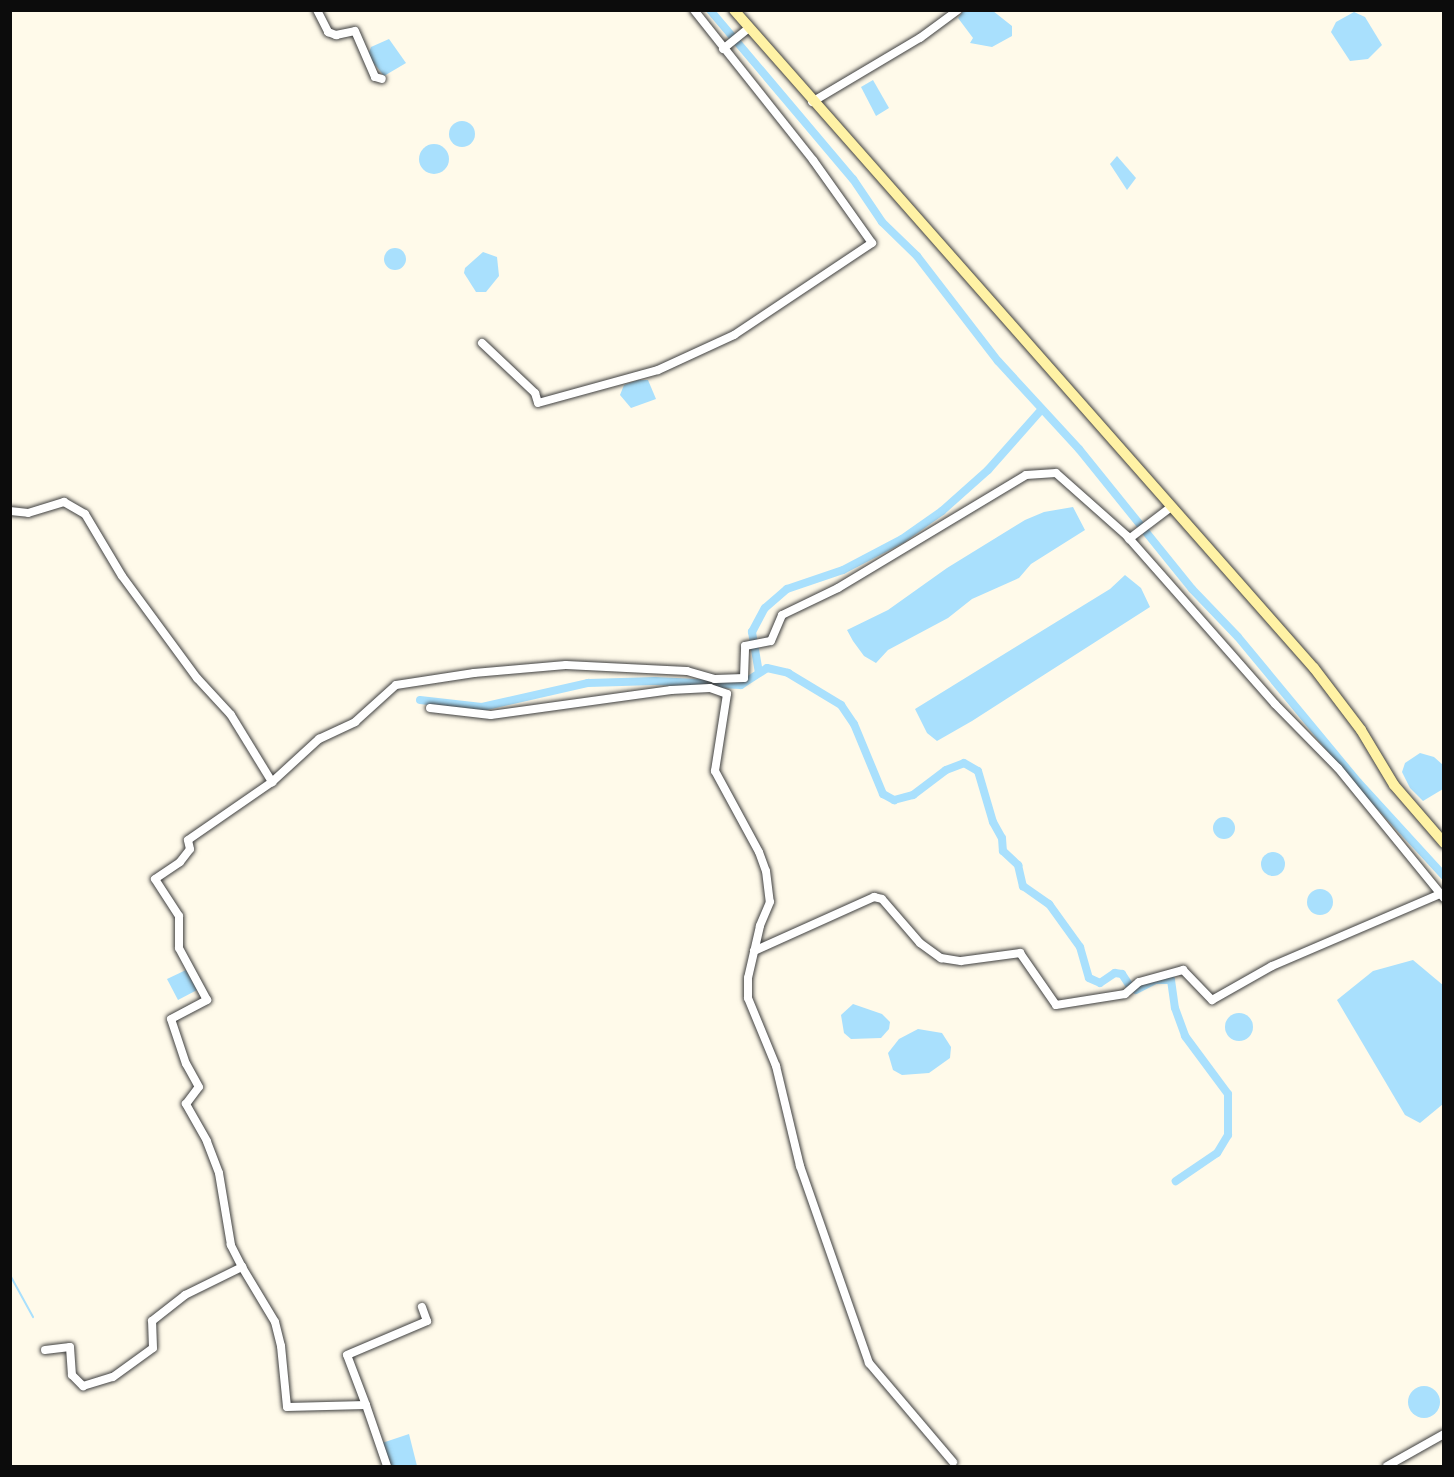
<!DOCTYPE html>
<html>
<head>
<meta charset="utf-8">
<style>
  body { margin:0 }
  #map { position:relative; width:1454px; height:1477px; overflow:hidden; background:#fffaea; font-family:"IBM Plex Serif",serif }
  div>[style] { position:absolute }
  .water>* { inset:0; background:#a9e0fd }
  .round { border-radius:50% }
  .stream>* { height:2px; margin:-1px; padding:0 1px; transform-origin:1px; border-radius:1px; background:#a9e0fd }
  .canal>* { height:8px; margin:-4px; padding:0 4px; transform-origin:4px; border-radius:4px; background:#a9e0fd }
  .roads { filter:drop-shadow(0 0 2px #3f3f3f) drop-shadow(0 0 2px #3f3f3f) }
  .street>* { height:8px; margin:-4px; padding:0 4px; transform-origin:4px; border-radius:4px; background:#fff }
  .secondary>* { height:10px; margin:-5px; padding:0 5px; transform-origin:5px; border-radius:5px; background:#fff2a5 }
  span { translate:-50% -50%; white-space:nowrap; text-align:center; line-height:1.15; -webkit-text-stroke:6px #fff; paint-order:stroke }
  .frame { position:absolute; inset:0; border:12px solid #0c0c0c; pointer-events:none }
</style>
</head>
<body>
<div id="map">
  <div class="water">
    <i style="clip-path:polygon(963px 11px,993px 11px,1012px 26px,1012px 36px,992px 47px,970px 43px,973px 38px,958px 18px)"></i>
    <i style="clip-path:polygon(1354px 12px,1365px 17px,1382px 45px,1368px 59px,1350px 61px,1331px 32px,1336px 22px)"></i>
    <i style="clip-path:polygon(389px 39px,406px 63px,384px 76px,368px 56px,371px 47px)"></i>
    <i style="clip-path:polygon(873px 80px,889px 108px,876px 116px,861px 87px)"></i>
    <i class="round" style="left:449px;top:121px;width:26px;height:26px"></i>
    <i class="round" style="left:419px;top:144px;width:30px;height:30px"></i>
    <i style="clip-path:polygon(1117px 156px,1136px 178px,1127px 190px,1110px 164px)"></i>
    <i class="round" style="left:384px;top:248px;width:22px;height:22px"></i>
    <i style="clip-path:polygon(483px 252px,497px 257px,499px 276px,486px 292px,476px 292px,464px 273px,465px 268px)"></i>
    <i style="clip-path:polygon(638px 380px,648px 380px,656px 399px,631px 408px,620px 395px,624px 385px)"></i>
    <i style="clip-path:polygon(1073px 507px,1085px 530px,1031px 564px,1019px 578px,972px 599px,948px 618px,888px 650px,876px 663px,864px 656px,853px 641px,847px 630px,888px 610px,947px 568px,1025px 520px,1044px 512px)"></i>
    <i style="clip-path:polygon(1125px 575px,1141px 588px,1150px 607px,972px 721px,937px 741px,927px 733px,915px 709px,1110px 589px)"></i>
    <i style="clip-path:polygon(1420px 753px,1434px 757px,1443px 765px,1443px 789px,1423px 801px,1410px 788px,1402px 772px,1405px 763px)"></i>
    <i class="round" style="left:1213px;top:817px;width:22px;height:22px"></i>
    <i class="round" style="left:1261px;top:852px;width:24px;height:24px"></i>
    <i class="round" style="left:1307px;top:889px;width:26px;height:26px"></i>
    <i style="clip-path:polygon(1413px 960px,1444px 986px,1443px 1104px,1420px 1123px,1405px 1115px,1337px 1000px,1373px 971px)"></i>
    <i style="clip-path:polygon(186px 970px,197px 990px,178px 1000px,167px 979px)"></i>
    <i style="clip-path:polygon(853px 1004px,882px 1014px,890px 1022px,889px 1029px,881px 1038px,851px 1039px,844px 1033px,841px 1015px)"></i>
    <i class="round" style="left:1225px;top:1013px;width:28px;height:28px"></i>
    <i style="clip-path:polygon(918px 1029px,942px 1033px,951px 1047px,950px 1058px,929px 1073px,902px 1075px,893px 1070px,888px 1053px,899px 1039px)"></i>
    <i class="round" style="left:1408px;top:1386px;width:32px;height:32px"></i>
    <i style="clip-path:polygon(409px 1434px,417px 1466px,390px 1466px,382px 1443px)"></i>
  </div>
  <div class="stream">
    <i style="left:10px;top:1275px;width:48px;rotate:61.3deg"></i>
  </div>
  <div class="canal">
    <i style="left:710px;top:10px;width:221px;rotate:49.8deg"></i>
    <i style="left:853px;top:179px;width:52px;rotate:56deg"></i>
    <i style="left:882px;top:222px;width:49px;rotate:44.2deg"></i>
    <i style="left:917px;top:256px;width:133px;rotate:52.4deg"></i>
    <i style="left:998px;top:361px;width:120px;rotate:47.4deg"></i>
    <i style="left:1079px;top:449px;width:180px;rotate:51.1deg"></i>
    <i style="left:1192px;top:589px;width:66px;rotate:46.2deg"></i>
    <i style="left:1238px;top:637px;width:188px;rotate:50.4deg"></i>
    <i style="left:1358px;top:782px;width:127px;rotate:47.5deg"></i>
    <i style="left:759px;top:673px;width:42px;rotate:-99.7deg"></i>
    <i style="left:752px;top:632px;width:27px;rotate:-62deg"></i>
    <i style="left:765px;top:608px;width:29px;rotate:-41deg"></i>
    <i style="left:787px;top:589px;width:59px;rotate:-18.7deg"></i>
    <i style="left:843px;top:570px;width:67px;rotate:-27.7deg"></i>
    <i style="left:902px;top:539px;width:49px;rotate:-35deg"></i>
    <i style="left:942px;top:511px;width:62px;rotate:-41.7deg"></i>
    <i style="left:988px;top:470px;width:80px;rotate:-48.5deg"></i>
    <i style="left:420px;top:700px;width:62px;rotate:6.4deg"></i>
    <i style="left:482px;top:707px;width:109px;rotate:-12.8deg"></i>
    <i style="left:588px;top:683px;width:67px;rotate:-1.7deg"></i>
    <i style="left:655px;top:681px;width:86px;rotate:2.7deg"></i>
    <i style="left:741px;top:685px;width:31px;rotate:-33deg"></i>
    <i style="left:767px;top:668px;width:22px;rotate:13deg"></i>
    <i style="left:788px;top:673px;width:62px;rotate:31.1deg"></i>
    <i style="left:841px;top:705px;width:23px;rotate:56deg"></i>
    <i style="left:854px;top:724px;width:76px;rotate:67.5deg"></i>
    <i style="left:883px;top:794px;width:13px;rotate:29deg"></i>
    <i style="left:894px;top:800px;width:20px;rotate:-15deg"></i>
    <i style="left:913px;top:795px;width:41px;rotate:-37.1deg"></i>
    <i style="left:946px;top:770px;width:19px;rotate:-21deg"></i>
    <i style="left:964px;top:763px;width:16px;rotate:30deg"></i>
    <i style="left:978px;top:771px;width:53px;rotate:73.6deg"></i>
    <i style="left:993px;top:822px;width:18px;rotate:61deg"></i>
    <i style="left:1002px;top:838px;width:13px;rotate:86deg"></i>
    <i style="left:1003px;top:851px;width:21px;rotate:43deg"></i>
    <i style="left:1018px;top:865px;width:22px;rotate:77deg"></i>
    <i style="left:1023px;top:886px;width:32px;rotate:35deg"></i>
    <i style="left:1049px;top:904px;width:53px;rotate:54.2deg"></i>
    <i style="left:1080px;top:947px;width:32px;rotate:74deg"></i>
    <i style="left:1089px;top:978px;width:12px;rotate:24deg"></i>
    <i style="left:1100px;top:983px;width:18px;rotate:-34deg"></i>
    <i style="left:1115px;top:973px;width:7px;rotate:8deg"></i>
    <i style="left:1122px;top:974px;width:17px;rotate:57deg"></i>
    <i style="left:1136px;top:990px;width:22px;rotate:-27deg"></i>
    <i style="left:1156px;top:980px;width:15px"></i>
    <i style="left:1171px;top:980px;width:28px;rotate:82deg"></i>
    <i style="left:1175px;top:1008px;width:30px;rotate:70deg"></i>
    <i style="left:1185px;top:1036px;width:72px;rotate:53.4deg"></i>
    <i style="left:1228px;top:1094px;width:41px;rotate:90deg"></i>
    <i style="left:1228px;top:1135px;width:21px;rotate:121deg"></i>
    <i style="left:1217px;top:1153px;width:50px;rotate:145.7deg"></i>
  </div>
  <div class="roads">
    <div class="street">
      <i style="left:317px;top:10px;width:25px;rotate:63deg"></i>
      <i style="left:328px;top:32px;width:9px;rotate:21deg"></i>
      <i style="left:336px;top:35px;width:19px;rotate:-12deg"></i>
      <i style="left:355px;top:31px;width:50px;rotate:66.5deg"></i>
      <i style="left:375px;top:77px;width:7px;rotate:16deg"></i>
      <i style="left:723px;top:49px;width:33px;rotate:-39deg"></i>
      <i style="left:812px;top:102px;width:126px;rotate:-30.7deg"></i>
      <i style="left:920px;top:38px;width:47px;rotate:-36.4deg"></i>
      <i style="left:482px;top:343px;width:73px;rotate:43.3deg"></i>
      <i style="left:535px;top:393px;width:10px;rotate:73deg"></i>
      <i style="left:538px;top:403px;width:124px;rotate:-15.4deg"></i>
      <i style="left:658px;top:370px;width:84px;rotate:-24.7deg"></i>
      <i style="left:734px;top:335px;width:166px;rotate:-33.7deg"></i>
      <i style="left:872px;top:243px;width:102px;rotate:-125.4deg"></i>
      <i style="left:813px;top:160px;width:191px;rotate:-128.4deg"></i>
      <i style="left:10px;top:511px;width:18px;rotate:6deg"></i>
      <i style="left:28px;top:513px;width:38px;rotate:-17deg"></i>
      <i style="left:64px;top:502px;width:24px;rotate:30deg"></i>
      <i style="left:85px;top:514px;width:72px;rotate:59.2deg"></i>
      <i style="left:122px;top:576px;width:127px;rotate:53.7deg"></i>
      <i style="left:197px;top:678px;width:50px;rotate:47.4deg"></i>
      <i style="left:231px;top:715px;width:79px;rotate:58.5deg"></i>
      <i style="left:1129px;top:539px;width:53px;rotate:-37.3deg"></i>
      <i style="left:430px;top:708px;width:61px;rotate:6.5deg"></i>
      <i style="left:491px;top:715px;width:182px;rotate:-7.9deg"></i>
      <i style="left:671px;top:690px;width:39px;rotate:-3deg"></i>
      <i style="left:710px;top:688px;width:18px;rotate:19deg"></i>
      <i style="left:727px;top:694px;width:78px;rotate:98.9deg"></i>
      <i style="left:715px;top:771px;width:92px;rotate:61.5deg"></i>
      <i style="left:759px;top:852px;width:20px;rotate:70deg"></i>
      <i style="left:766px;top:871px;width:31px;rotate:83deg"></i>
      <i style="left:770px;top:902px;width:26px;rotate:113deg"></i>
      <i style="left:760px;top:926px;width:53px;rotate:103deg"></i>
      <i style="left:748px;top:978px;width:20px;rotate:90deg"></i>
      <i style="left:748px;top:998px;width:74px;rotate:67.6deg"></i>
      <i style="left:776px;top:1066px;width:103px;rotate:76.5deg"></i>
      <i style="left:800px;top:1166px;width:209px;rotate:70.7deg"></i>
      <i style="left:869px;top:1363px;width:130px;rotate:49.7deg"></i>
      <i style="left:754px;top:951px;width:132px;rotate:-24.2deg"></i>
      <i style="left:874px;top:897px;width:8px;rotate:14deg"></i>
      <i style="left:882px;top:899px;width:58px;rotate:49.2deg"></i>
      <i style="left:920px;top:943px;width:26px;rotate:36deg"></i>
      <i style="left:941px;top:958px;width:20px;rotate:9deg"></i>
      <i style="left:961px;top:961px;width:60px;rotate:-7.7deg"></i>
      <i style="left:1020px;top:953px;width:63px;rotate:55.3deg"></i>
      <i style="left:1056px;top:1005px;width:70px;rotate:-9.1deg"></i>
      <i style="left:1125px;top:994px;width:18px;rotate:-41deg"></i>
      <i style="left:1139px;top:982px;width:46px;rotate:-15.3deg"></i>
      <i style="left:1183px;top:970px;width:42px;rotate:46deg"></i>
      <i style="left:1212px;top:1000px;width:69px;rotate:-29.5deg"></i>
      <i style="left:1272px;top:966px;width:183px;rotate:-23.2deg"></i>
      <i style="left:242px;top:1267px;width:25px;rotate:-117deg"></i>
      <i style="left:231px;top:1245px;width:73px;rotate:-99.5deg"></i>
      <i style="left:219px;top:1173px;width:34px;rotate:-111deg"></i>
      <i style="left:207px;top:1141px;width:43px;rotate:-119.6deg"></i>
      <i style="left:186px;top:1104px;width:21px;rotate:-53deg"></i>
      <i style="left:199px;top:1087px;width:26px;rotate:-119deg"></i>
      <i style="left:186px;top:1064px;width:47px;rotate:-108.4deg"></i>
      <i style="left:171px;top:1019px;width:41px;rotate:-27.8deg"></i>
      <i style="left:207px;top:1000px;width:59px;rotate:-118.3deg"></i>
      <i style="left:179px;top:948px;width:32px;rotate:-90deg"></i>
      <i style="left:179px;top:916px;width:44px;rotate:-123deg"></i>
      <i style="left:155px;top:879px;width:30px;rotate:-34deg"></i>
      <i style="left:180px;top:862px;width:16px;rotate:-52deg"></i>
      <i style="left:190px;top:849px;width:9px;rotate:-103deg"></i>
      <i style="left:188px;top:840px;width:102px;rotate:-34.6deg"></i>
      <i style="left:272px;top:782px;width:64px;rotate:-42.5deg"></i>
      <i style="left:319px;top:739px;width:40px;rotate:-25deg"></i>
      <i style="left:355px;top:722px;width:55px;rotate:-42.1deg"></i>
      <i style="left:396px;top:685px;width:79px;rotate:-8.7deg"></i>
      <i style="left:474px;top:673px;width:92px;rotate:-5deg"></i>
      <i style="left:566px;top:665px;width:121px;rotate:2.8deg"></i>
      <i style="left:687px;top:671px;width:29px;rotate:16deg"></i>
      <i style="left:715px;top:679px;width:29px;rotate:-2deg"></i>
      <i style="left:744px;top:678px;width:32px;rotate:-88deg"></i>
      <i style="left:745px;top:646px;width:26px;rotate:-11deg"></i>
      <i style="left:771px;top:641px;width:28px;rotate:-67deg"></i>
      <i style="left:782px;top:615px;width:62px;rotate:-25.7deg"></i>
      <i style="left:838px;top:588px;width:219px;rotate:-31deg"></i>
      <i style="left:1026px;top:475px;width:30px;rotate:-4deg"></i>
      <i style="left:1056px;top:473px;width:95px;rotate:41.6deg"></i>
      <i style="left:1127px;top:536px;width:224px;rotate:48.6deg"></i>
      <i style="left:1275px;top:704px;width:90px;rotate:45.5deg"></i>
      <i style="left:1338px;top:768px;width:168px;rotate:50.8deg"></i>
      <i style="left:45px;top:1350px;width:25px;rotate:-7deg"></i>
      <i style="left:70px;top:1347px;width:28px;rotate:86deg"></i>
      <i style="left:72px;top:1375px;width:16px;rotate:45deg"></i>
      <i style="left:83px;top:1386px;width:31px;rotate:-17deg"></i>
      <i style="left:113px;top:1377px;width:49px;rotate:-35.9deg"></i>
      <i style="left:153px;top:1348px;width:27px;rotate:-92deg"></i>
      <i style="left:152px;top:1321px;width:42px;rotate:-38.2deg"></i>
      <i style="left:185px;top:1295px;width:64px;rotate:-26.2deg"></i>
      <i style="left:242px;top:1267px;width:64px;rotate:59deg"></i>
      <i style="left:275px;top:1322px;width:25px;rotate:76deg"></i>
      <i style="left:281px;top:1346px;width:61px;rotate:84.4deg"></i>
      <i style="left:287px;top:1407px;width:79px;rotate:-1.5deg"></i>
      <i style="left:366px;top:1405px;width:65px;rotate:71deg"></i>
      <i style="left:366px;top:1405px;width:53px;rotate:-110.8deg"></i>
      <i style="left:347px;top:1355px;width:87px;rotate:-23deg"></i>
      <i style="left:427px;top:1321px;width:15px;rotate:-110deg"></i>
      <i style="left:1387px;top:1466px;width:65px;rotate:-29.3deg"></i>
    </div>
    <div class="secondary">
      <i style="left:734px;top:10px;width:877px;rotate:48.61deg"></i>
      <i style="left:1314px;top:668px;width:78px;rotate:52.8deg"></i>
      <i style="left:1361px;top:730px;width:64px;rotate:59deg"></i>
      <i style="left:1394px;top:785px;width:77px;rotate:49.2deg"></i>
    </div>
  </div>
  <div class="frame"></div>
</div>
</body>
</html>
